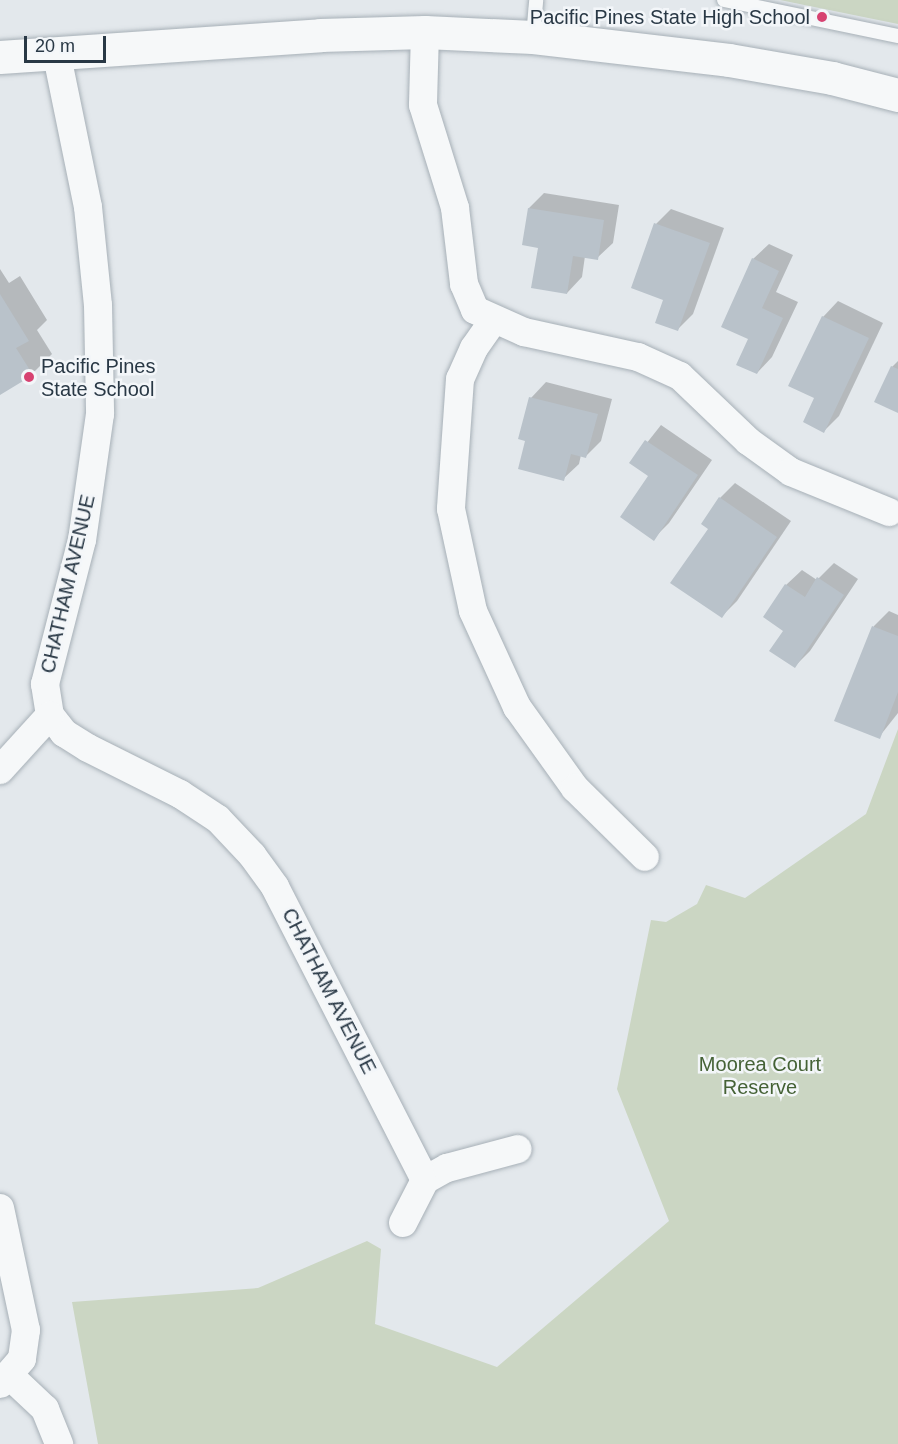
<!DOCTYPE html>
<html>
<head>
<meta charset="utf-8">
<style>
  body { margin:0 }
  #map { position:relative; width:898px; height:1444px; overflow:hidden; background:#e3e8ec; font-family:Helvetica,sans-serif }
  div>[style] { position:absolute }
  .green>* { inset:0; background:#cbd6c3 }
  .shadow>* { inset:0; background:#0003 }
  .building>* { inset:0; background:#b9c2ca }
  .roads { filter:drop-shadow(0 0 2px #a7b0b7) drop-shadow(0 0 2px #a7b0b7) }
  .service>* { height:14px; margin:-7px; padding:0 7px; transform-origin:7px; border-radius:7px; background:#f6f8f9 }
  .minor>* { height:28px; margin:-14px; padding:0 14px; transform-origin:14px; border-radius:14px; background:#f6f8f9 }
  .tertiary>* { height:33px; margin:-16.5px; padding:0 16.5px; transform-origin:16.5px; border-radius:16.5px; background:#f6f8f9 }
  .dots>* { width:16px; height:16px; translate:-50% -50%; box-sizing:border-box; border:3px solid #f3f6f9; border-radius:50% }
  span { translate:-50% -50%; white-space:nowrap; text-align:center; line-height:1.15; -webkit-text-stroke:5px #f3f6f9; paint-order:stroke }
  .poi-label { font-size:20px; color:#293845 }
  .right { translate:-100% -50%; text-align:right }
  .left { translate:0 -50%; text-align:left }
  .street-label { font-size:20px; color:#293845 }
  .park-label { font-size:20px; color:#456236 }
  .scale { position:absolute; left:24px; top:36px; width:82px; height:27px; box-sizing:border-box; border:3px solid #293845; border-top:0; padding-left:8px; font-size:18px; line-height:21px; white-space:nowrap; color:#293845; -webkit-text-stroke:4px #f3f6f9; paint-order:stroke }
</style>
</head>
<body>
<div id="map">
  <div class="green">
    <i style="clip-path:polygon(780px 0,898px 0,898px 24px)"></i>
    <i style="clip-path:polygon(898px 729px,898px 1444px,98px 1444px,72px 1302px,258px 1288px,367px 1241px,381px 1249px,375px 1324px,497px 1367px,669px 1221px,617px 1089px,651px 920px,666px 922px,697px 904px,706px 885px,745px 898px,866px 814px)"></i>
  </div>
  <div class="shadow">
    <i style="clip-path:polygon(544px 193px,619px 205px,613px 243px,597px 258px,585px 256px,582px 277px,567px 293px,540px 247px,529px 208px)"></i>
    <i style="clip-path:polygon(671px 209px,724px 228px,693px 314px,677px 330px,665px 299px,656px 224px)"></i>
    <i style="clip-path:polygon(769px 244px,793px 255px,776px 292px,798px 302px,772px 357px,757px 373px,750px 339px,753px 259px)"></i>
    <i style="clip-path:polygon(0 269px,9px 283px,20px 276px,47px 320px,37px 330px,52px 354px,32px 374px,0 393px)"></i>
    <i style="clip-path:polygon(838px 301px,883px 323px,839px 416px,824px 431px,816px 398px,823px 317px)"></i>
    <i style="clip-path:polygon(898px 361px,898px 411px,892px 367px)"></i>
    <i style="clip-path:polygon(546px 382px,612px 399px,601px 441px,585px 457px,581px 455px,579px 464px,563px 479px,527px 440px,531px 398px)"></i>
    <i style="clip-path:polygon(661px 425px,712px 460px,669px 523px,653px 539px,650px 476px,631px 463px)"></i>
    <i style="clip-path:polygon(735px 483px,791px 521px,737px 601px,722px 616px,710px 528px,720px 498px)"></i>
    <i style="clip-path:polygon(834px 563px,858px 579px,810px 651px,795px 666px,785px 630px,786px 585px,802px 570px,817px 580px)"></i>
    <i style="clip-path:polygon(889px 611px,898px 615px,898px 713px,879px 737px,836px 720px,874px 626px)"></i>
  </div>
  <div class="building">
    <i style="clip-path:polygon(528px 208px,604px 220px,598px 260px,573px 256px,567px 294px,531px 288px,538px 248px,522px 245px)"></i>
    <i style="clip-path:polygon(654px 223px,710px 243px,678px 331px,655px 323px,663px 300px,631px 288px)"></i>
    <i style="clip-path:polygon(752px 258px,779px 271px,762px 308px,783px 318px,757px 374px,736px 365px,748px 339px,721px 327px)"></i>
    <i style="clip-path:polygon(0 294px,29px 341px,16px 348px,33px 375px,0 395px)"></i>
    <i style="clip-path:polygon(822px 316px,869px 338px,824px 433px,803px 422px,814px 398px,788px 386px)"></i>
    <i style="clip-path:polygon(891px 366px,898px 369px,898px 413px,874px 402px)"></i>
    <i style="clip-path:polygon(529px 397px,598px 414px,586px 458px,571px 454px,564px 481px,518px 469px,525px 441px,518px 439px)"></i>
    <i style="clip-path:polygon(645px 440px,698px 475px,654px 541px,620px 517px,648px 476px,629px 463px)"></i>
    <i style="clip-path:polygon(719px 497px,777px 537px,722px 618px,670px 583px,708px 529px,701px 524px)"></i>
    <i style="clip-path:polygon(817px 577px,844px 595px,795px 668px,769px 651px,783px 631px,763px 617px,785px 584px,805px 597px)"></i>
    <i style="clip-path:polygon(872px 626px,898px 636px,898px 692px,880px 739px,834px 721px)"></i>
  </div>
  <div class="roads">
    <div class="service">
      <i style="left:724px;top:0;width:178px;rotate:11.7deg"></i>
      <i style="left:533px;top:37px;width:37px;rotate:-85deg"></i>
    </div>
    <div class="minor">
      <i style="left:425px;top:32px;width:73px;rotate:91.6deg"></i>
      <i style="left:423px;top:105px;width:108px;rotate:72.7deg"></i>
      <i style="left:455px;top:208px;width:77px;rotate:83.2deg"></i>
      <i style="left:464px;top:284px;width:28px;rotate:67deg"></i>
      <i style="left:475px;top:310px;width:54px;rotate:24.2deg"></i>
      <i style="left:524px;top:332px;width:117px;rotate:12.4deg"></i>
      <i style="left:638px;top:357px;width:46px;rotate:24.3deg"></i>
      <i style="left:680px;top:376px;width:94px;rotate:43.7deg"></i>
      <i style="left:748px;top:441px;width:53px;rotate:35.8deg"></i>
      <i style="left:791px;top:472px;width:106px;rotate:22.2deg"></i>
      <i style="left:57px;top:56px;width:154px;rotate:78.4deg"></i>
      <i style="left:88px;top:207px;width:99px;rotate:84.2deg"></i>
      <i style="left:98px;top:305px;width:109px;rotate:88.9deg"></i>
      <i style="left:100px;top:414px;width:127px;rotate:98.1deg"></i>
      <i style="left:82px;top:540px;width:149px;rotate:104.4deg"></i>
      <i style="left:45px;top:684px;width:31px;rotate:81deg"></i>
      <i style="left:50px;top:715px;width:23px;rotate:52deg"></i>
      <i style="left:64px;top:733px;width:28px;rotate:32deg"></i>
      <i style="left:88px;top:748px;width:103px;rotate:26.6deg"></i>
      <i style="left:180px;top:794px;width:45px;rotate:33.3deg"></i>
      <i style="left:218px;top:819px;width:50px;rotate:46.6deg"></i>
      <i style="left:252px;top:855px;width:39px;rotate:54deg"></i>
      <i style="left:275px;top:887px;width:329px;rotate:62.9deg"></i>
      <i style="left:493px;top:321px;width:33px;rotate:125deg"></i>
      <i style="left:474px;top:348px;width:34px;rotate:114deg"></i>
      <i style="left:460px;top:379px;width:130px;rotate:94deg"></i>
      <i style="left:451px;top:509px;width:104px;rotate:77.8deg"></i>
      <i style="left:473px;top:611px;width:106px;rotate:65.4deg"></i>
      <i style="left:517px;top:707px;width:100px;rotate:54.4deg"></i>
      <i style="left:575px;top:788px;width:98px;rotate:44.6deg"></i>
      <i style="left:0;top:770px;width:74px;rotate:-47.7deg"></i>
      <i style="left:0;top:1208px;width:125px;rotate:78deg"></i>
      <i style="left:26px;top:1330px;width:29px;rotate:98deg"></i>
      <i style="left:22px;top:1359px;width:33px;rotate:131deg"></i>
      <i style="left:403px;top:1223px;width:48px;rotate:-62.9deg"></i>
      <i style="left:425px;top:1180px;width:25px;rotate:-29deg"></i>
      <i style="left:447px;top:1168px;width:73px;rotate:-15deg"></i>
      <i style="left:10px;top:1376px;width:48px;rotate:43.3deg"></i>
      <i style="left:45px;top:1409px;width:38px;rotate:68deg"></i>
    </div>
    <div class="tertiary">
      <i style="left:0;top:57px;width:321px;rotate:-3.9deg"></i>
      <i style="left:320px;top:35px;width:105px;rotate:-1.6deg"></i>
      <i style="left:425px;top:32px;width:108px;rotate:2.7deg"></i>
      <i style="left:533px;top:37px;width:197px;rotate:6.7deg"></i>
      <i style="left:729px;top:60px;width:105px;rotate:9.9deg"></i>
      <i style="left:832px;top:78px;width:68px;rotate:14.4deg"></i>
    </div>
  </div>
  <div class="dots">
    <i style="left:822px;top:17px;background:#d74271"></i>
    <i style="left:29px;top:377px;background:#d74271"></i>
  </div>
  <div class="poi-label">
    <span class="right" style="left:810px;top:17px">Pacific Pines State High School</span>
    <span class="left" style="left:41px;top:378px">Pacific Pines<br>State School</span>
  </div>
  <div class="street-label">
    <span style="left:68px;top:584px;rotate:-77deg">CHATHAM AVENUE</span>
    <span style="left:329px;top:991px;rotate:63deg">CHATHAM AVENUE</span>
  </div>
  <div class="park-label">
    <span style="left:760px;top:1076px">Moorea Court<br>Reserve</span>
  </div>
  <div class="scale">20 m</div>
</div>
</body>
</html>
